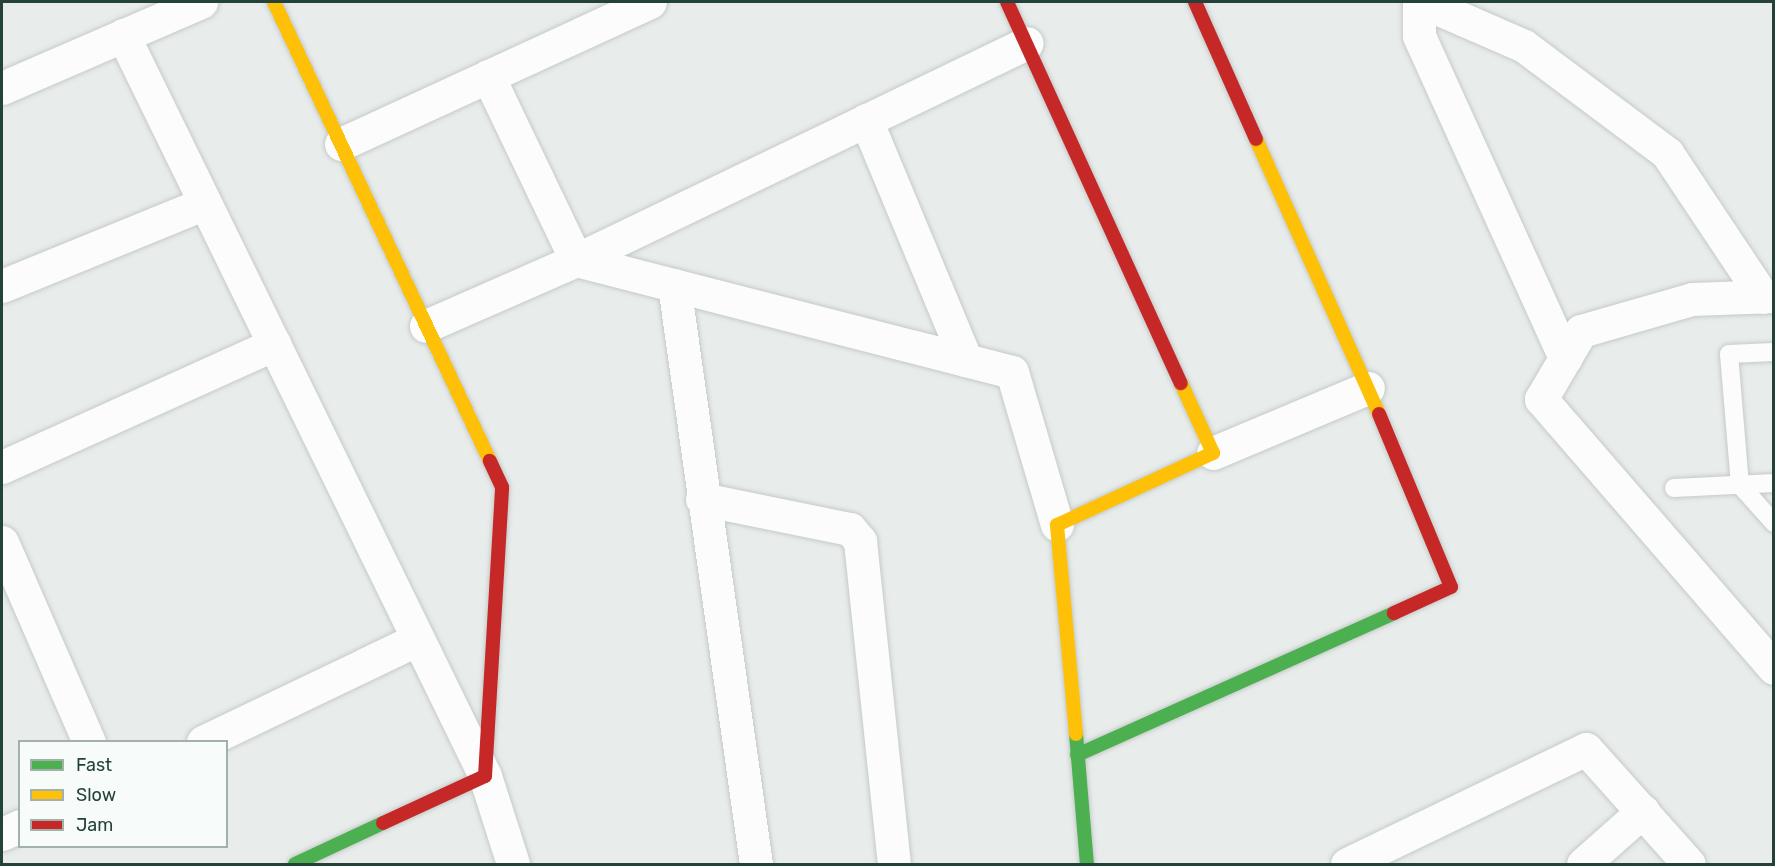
<!DOCTYPE html>
<html>
<head>
<meta charset="utf-8">
<style>
  body { margin:0 }
  #map { position:relative; width:1775px; height:866px; overflow:hidden; background:#e8edeb; font-family:Rubik,sans-serif }
  div>[style] { position:absolute }
  .roads { filter:drop-shadow(0 0 2px #c5cac8) drop-shadow(0 0 2px #c5cac8) }
  .lane>* { height:18px; margin:-9px; padding:0 9px; transform-origin:9px; border-radius:9px; background:#fcfcfc }
  .street>* { height:33px; margin:-16.5px; padding:0 16.5px; transform-origin:16.5px; border-radius:16.5px; background:#fcfcfc }
  .fast>* { height:14px; margin:-7px; padding:0 7px; transform-origin:7px; border-radius:7px; background:#4caf50 }
  .slow>* { height:14px; margin:-7px; padding:0 7px; transform-origin:7px; border-radius:7px; background:#ffc107 }
  .jam>* { height:14px; margin:-7px; padding:0 7px; transform-origin:7px; border-radius:7px; background:#c62828 }
  span { translate:-50% -50%; white-space:nowrap; text-align:center; line-height:1.15; -webkit-text-stroke:5px #f7fbf9; paint-order:stroke }
  .frame { position:absolute; inset:0; border:3px solid #24423a; pointer-events:none }
  .legend { position:absolute; left:18px; top:740px; width:210px; height:108px; box-sizing:border-box; background:#f7fbf9; border:2px solid #a3b1ad; margin:0; padding:8px 10px; list-style:none; font-size:18px; color:#24423a }
  .legend li { display:flex; align-items:center; gap:12px; height:30px }
  .legend b { width:30px; border:2px solid #a3b1ad }
</style>
</head>
<body>
<div id="map">
  <div class="roads">
    <div class="lane">
      <i style="left:1774px;top:352px;width:45px;rotate:177.5deg"></i>
      <i style="left:1729px;top:354px;width:131px;rotate:85.2deg"></i>
      <i style="left:1740px;top:485px;width:51px;rotate:48.2deg"></i>
      <i style="left:1674px;top:488px;width:100px;rotate:-2.9deg"></i>
    </div>
    <div class="street">
      <i style="left:1419px;top:2px;width:34px;rotate:90deg"></i>
      <i style="left:1419px;top:36px;width:354px;rotate:65.6deg"></i>
      <i style="left:1423px;top:2px;width:110px;rotate:23.5deg"></i>
      <i style="left:1524px;top:46px;width:179px;rotate:36.8deg"></i>
      <i style="left:1667px;top:153px;width:173px;rotate:56.3deg"></i>
      <i style="left:123px;top:35px;width:825px;rotate:63.96deg"></i>
      <i style="left:485px;top:776px;width:92px;rotate:72.3deg"></i>
      <i style="left:488px;top:76px;width:204px;rotate:64.4deg"></i>
      <i style="left:576px;top:260px;width:500px;rotate:-25.7deg"></i>
      <i style="left:2px;top:88px;width:217px;rotate:-23.4deg"></i>
      <i style="left:866px;top:120px;width:260px;rotate:67.4deg"></i>
      <i style="left:341px;top:144px;width:340px;rotate:-24.7deg"></i>
      <i style="left:674px;top:285px;width:585px;rotate:81.94deg"></i>
      <i style="left:2px;top:286px;width:219px;rotate:-22.2deg"></i>
      <i style="left:1774px;top:296px;width:82px;rotate:177.9deg"></i>
      <i style="left:1692px;top:299px;width:116px;rotate:163.9deg"></i>
      <i style="left:1581px;top:331px;width:79px;rotate:120.5deg"></i>
      <i style="left:1541px;top:399px;width:356px;rotate:49.1deg"></i>
      <i style="left:426px;top:326px;width:164px;rotate:-23.7deg"></i>
      <i style="left:576px;top:260px;width:450px;rotate:14.4deg"></i>
      <i style="left:1012px;top:372px;width:159px;rotate:73.6deg"></i>
      <i style="left:1213px;top:453px;width:168px;rotate:-22.8deg"></i>
      <i style="left:2px;top:467px;width:299px;rotate:-24.3deg"></i>
      <i style="left:702px;top:499px;width:151px;rotate:11.5deg"></i>
      <i style="left:850px;top:529px;width:16px;rotate:50deg"></i>
      <i style="left:860px;top:541px;width:325px;rotate:84deg"></i>
      <i style="left:2px;top:542px;width:218px;rotate:66.5deg"></i>
      <i style="left:203px;top:742px;width:238px;rotate:-25.6deg"></i>
      <i style="left:2px;top:834px;width:20px;rotate:-24deg"></i>
      <i style="left:1347px;top:864px;width:265px;rotate:-25.7deg"></i>
      <i style="left:1586px;top:749px;width:154px;rotate:48.2deg"></i>
      <i style="left:1583px;top:864px;width:80px;rotate:-41.5deg"></i>
    </div>
    <div class="fast">
      <i style="left:1076px;top:734px;width:130px;rotate:85.2deg"></i>
      <i style="left:1077px;top:755px;width:347px;rotate:-24.1deg"></i>
      <i style="left:295px;top:864px;width:97px;rotate:-25deg"></i>
    </div>
    <div class="slow">
      <i style="left:274px;top:2px;width:507px;rotate:64.8deg"></i>
      <i style="left:1256px;top:139px;width:301px;rotate:65.9deg"></i>
      <i style="left:1076px;top:734px;width:210px;rotate:-95.2deg"></i>
      <i style="left:1057px;top:525px;width:172px;rotate:-24.8deg"></i>
      <i style="left:1213px;top:453px;width:77px;rotate:-114.6deg"></i>
    </div>
    <div class="jam">
      <i style="left:1007px;top:2px;width:419px;rotate:65.5deg"></i>
      <i style="left:1195px;top:2px;width:150px;rotate:66deg"></i>
      <i style="left:1379px;top:414px;width:187px;rotate:67.4deg"></i>
      <i style="left:1451px;top:587px;width:63px;rotate:155.5deg"></i>
      <i style="left:383px;top:823px;width:112px;rotate:-24.7deg"></i>
      <i style="left:485px;top:776px;width:289px;rotate:-86.6deg"></i>
      <i style="left:502px;top:487px;width:29px;rotate:-115deg"></i>
    </div>
  </div>
  <div class="frame"></div>
  <ul class="legend">
  <li><b style="height:8px;background:#4caf50"></b>Fast</li>
  <li><b style="height:8px;background:#ffc107"></b>Slow</li>
  <li><b style="height:8px;background:#c62828"></b>Jam</li>
  </ul>
</div>
</body>
</html>
